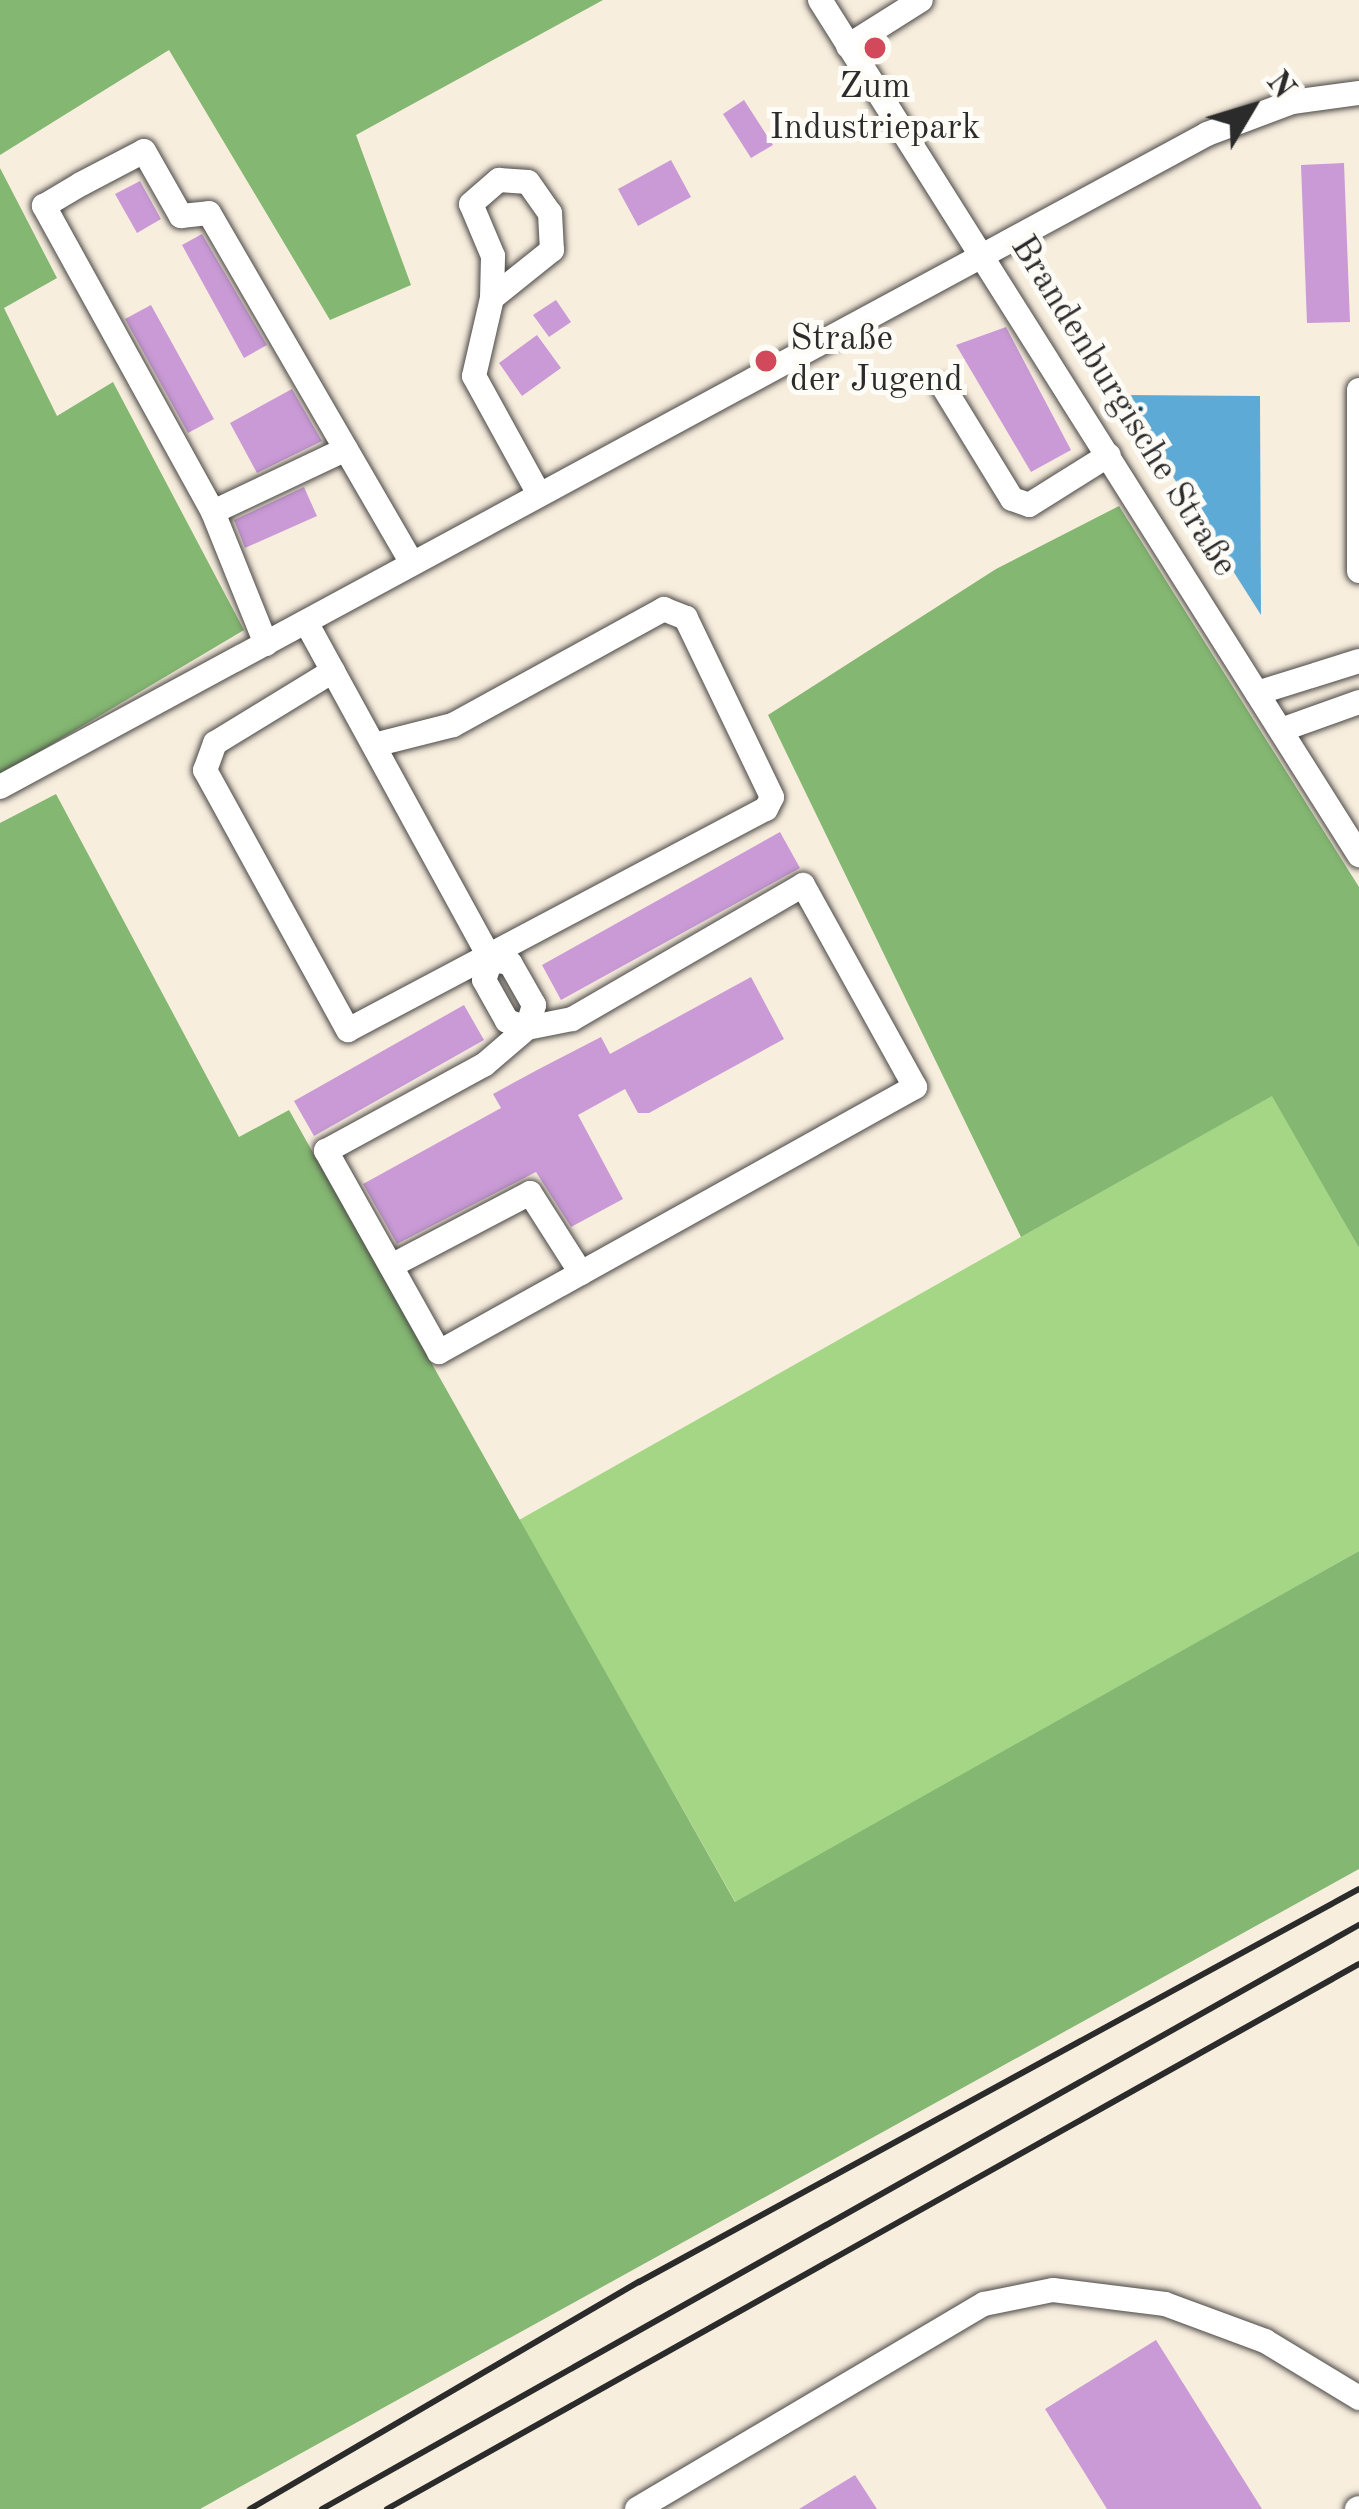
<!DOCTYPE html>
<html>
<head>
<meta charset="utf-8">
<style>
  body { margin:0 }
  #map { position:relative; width:1359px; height:2509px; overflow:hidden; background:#f8eede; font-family:"Old Standard TT",serif }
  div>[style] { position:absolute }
  .green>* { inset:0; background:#a5d685 }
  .forest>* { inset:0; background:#84b772 }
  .water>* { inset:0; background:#5daad6 }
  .building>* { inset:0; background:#c99ad6 }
  .roads { filter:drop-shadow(0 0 3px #4a4846) drop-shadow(0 0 3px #4a4846) }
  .minor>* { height:24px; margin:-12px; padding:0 12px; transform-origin:12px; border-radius:12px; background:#fff }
  .rail>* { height:6px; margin:-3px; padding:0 3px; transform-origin:3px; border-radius:3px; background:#2b2b2b }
  .dots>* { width:33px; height:33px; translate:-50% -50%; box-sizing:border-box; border:6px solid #fdfcf7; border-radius:50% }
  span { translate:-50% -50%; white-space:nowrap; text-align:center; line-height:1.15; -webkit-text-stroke:10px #fdfcf7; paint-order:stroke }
  .poi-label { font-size:36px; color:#2b2b2b }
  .left { translate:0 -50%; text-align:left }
  .street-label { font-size:36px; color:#2b2b2b }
  .north { position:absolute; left:1191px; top:48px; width:120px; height:120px; -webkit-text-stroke:9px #fdfcf7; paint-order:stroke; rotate:52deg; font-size:33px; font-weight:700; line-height:48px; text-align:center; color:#2b2b2b }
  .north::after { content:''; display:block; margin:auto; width:42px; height:54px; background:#2b2b2b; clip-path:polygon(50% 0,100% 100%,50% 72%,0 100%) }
</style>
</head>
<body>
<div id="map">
  <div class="green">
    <i style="clip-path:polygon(1273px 1095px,1359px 1248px,1359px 1551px,736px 1903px,519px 1520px)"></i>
  </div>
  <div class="forest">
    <i style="clip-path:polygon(0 0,603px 0,356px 135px,411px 285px,330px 320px,169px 50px,0 155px)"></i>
    <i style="clip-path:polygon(0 168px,57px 278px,4px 308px,57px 416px,113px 382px,244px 630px,0 775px)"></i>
    <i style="clip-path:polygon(1119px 506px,1359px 887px,1359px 1248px,1272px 1096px,1021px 1237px,768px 715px,996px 569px)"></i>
    <i style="clip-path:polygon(56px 794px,239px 1137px,289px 1110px,735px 1902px,1359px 1551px,1359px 1869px,200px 2509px,0 2509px,0 823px)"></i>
  </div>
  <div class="water">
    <i style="clip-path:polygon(1121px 395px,1260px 396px,1261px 615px)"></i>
  </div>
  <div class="building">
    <i style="clip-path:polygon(744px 100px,773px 145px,751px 158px,723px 114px)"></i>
    <i style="clip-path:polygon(671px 160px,691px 197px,638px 226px,618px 189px)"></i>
    <i style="clip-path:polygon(1344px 163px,1350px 322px,1307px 323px,1301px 165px)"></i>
    <i style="clip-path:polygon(140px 181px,161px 219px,137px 233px,115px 194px)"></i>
    <i style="clip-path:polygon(202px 234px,267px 345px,244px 358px,182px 245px)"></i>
    <i style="clip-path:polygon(556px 300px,571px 322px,549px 337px,533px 315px)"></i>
    <i style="clip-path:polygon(151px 305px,214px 419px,188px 433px,125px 319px)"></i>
    <i style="clip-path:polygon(1006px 327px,1071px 450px,1031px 472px,956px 345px)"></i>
    <i style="clip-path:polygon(537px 335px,561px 368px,522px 396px,499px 363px)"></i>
    <i style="clip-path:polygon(292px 389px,322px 441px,257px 473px,230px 423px)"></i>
    <i style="clip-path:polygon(304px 487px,317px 516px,245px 548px,234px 520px)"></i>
    <i style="clip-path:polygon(780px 832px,800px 868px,561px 1000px,542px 965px)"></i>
    <i style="clip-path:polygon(751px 977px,784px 1039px,649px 1113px,638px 1113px,625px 1089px,578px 1115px,623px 1199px,571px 1227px,536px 1172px,397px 1244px,363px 1184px,501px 1108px,493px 1094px,539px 1069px,601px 1037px,610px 1054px)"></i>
    <i style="clip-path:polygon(464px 1005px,484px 1040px,314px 1136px,294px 1101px)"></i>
    <i style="clip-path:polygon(1156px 2340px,1262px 2509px,1107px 2509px,1045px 2409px)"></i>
    <i style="clip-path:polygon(855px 2475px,877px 2509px,799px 2509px)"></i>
  </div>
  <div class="roads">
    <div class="minor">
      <i style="left:820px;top:0;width:1011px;rotate:57.77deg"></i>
      <i style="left:848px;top:46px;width:86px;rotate:-32.2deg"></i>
      <i style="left:492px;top:298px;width:42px;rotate:-88.6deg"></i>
      <i style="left:493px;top:256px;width:56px;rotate:-112.9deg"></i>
      <i style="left:471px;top:204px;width:37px;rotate:-41deg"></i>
      <i style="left:499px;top:180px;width:29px;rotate:4deg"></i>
      <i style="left:528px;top:182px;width:38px;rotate:55deg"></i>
      <i style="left:550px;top:213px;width:37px;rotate:87deg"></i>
      <i style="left:552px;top:250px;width:77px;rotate:141.3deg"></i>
      <i style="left:492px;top:298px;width:80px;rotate:103deg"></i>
      <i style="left:474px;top:376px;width:135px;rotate:61.2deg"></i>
      <i style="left:944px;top:388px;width:130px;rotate:58.5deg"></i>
      <i style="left:1012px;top:499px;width:18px;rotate:19deg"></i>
      <i style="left:1029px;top:505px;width:94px;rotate:-32deg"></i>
      <i style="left:1359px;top:390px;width:181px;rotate:90deg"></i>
      <i style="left:213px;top:512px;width:147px;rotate:-25.3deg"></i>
      <i style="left:306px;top:622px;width:385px;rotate:61.3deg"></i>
      <i style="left:491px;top:960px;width:21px;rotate:109deg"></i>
      <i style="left:484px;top:980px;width:47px;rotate:60.7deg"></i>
      <i style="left:507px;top:1021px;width:21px;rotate:19deg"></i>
      <i style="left:527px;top:1028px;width:24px;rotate:-73deg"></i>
      <i style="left:534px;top:1005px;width:48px;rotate:-119.7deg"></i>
      <i style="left:510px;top:963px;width:19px;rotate:-171deg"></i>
      <i style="left:266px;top:644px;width:142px;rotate:-111.9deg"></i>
      <i style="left:213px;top:512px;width:350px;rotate:-118.9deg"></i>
      <i style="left:44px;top:206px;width:43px;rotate:-30.7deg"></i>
      <i style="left:81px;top:184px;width:71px;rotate:-27.6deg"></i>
      <i style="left:144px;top:151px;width:75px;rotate:60.4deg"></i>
      <i style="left:181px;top:216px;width:28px;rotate:-6deg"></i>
      <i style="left:209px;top:213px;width:405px;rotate:59.9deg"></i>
      <i style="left:333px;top:671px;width:138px;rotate:148.6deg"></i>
      <i style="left:215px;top:743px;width:29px;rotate:110deg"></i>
      <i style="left:205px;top:770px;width:297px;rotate:61.2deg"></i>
      <i style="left:348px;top:1030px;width:473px;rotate:-27.9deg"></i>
      <i style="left:766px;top:809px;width:13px;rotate:-63deg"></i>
      <i style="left:772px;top:797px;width:199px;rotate:-115.7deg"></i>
      <i style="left:686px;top:618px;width:24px;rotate:-158deg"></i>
      <i style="left:664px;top:609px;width:241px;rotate:151.2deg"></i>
      <i style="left:453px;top:725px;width:81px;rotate:165.8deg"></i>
      <i style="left:1257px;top:693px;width:107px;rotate:-17.4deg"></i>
      <i style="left:1281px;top:730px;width:83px;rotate:-19.7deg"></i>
      <i style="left:0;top:787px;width:1372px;rotate:-28.41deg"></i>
      <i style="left:1207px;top:134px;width:91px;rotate:-20.6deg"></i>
      <i style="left:1292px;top:102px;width:68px;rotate:-7.7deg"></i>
      <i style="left:803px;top:885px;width:231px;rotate:61deg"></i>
      <i style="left:915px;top:1087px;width:545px;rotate:150.89deg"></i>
      <i style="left:439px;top:1352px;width:231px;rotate:-119.3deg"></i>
      <i style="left:326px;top:1151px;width:180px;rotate:-28.6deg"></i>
      <i style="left:484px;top:1065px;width:57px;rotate:-40.7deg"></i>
      <i style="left:527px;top:1028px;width:46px;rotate:-11.3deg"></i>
      <i style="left:572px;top:1019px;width:267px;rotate:-30.1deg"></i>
      <i style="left:391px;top:1266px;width:157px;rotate:-27.7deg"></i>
      <i style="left:530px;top:1193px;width:95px;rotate:57.5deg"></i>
      <i style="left:637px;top:2509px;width:403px;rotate:-30.6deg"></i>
      <i style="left:984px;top:2304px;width:70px;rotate:-11.5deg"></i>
      <i style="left:1053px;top:2290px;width:113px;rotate:7.1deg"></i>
      <i style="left:1165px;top:2304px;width:107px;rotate:20.3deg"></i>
      <i style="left:1265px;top:2341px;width:110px;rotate:31.2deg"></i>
      <i style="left:1357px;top:2509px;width:2px;rotate:-27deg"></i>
    </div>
  </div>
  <div class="rail">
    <i style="left:250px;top:2509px;width:450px;rotate:-30.3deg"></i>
    <i style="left:639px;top:2282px;width:820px;rotate:-28.63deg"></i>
    <i style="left:322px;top:2509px;width:1190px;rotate:-29.39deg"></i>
    <i style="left:387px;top:2509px;width:1114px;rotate:-29.28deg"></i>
  </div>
  <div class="dots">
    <i style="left:875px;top:48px;background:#d1495b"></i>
    <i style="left:766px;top:361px;background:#d1495b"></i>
  </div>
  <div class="poi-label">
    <span style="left:875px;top:109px">Zum<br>Industriepark</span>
    <span class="left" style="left:790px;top:361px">Straße<br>der Jugend</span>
  </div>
  <div class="street-label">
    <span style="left:1122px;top:407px;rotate:58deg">Brandenburgische Straße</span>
  </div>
  <div class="north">N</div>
</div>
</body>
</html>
